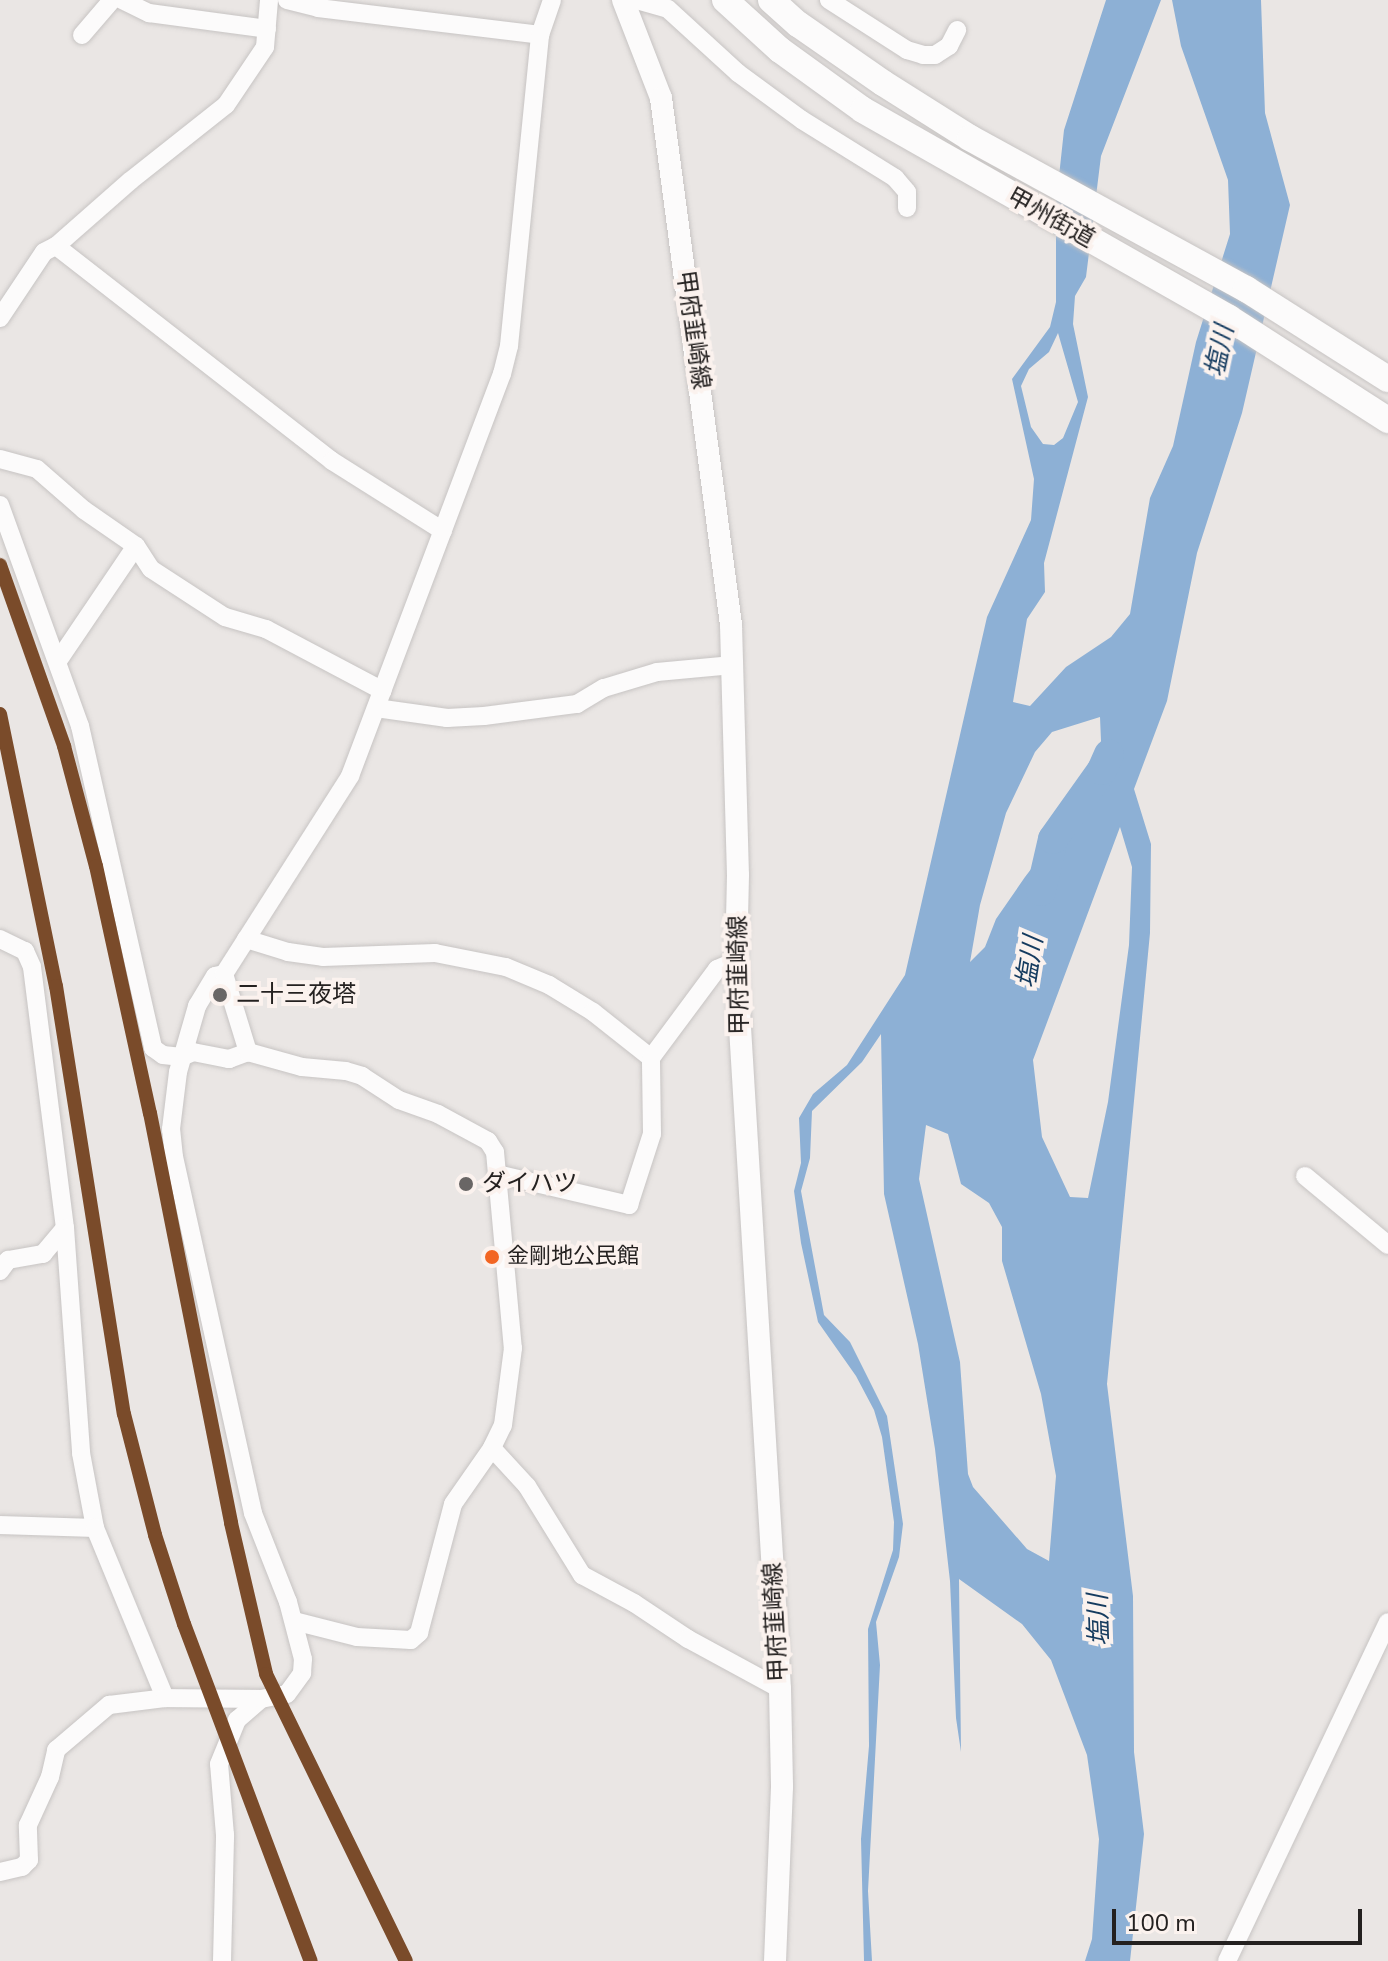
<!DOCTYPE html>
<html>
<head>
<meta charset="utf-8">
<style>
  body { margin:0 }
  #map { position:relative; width:1388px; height:1961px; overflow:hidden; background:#eae6e4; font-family:"Nunito Sans","Noto Sans JP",sans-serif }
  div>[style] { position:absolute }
  .water>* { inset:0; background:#8db0d5 }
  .river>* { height:30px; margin:-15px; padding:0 15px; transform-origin:15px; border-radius:15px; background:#8db0d5 }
  .roads { filter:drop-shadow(0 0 2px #c7c4c3) drop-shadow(0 0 2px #c7c4c3) }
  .minor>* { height:18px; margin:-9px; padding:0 9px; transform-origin:9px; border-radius:9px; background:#fcfbfb }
  .major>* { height:22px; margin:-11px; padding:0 11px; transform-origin:11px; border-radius:11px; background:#fcfbfb }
  .highway>* { height:26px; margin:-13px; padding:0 13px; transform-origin:13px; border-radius:13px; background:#fcfbfb }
  .rail-1>* { height:14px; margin:-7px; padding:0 7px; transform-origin:7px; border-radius:7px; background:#7a4b2a }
  .dots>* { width:22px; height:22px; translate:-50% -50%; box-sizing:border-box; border:4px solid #fbf2ee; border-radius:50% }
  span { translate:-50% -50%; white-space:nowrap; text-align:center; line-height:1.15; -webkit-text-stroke:8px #fbf2ee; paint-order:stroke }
  .bus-label { font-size:22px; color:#242120 }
  .left { translate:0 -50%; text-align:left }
  .street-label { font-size:24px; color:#242120 }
  .poi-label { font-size:24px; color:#242120 }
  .water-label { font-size:26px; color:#153b5f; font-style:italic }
  .scale { position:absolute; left:1112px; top:1909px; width:250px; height:36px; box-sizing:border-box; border:4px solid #242120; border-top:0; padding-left:10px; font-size:24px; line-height:28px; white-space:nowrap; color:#242120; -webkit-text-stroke:6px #fbf2ee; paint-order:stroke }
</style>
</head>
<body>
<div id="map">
  <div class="water">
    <i style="clip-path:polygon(evenodd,1106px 0,1161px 0,1101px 156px,1086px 277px,1075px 296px,1073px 324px,1088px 397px,1044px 563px,1045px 592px,1027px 619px,1013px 702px,1030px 706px,1066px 667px,1111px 637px,1130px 614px,1150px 498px,1173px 446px,1196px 342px,1230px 234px,1228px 180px,1181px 46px,1172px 0,1261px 0,1265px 113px,1290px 205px,1242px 413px,1197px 553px,1167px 701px,1134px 789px,1151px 844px,1150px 933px,1107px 1384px,1133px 1596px,1134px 1752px,1144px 1834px,1130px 1961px,1085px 1961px,1092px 1939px,1099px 1839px,1087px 1755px,1051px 1660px,1022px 1624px,959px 1579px,961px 1752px,956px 1718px,950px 1581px,935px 1449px,918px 1344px,884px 1194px,881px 1034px,862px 1062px,812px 1111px,810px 1158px,801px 1191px,824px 1315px,850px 1342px,887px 1416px,903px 1524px,899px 1557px,876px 1622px,880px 1665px,868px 1891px,872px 1961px,864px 1961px,861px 1839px,869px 1746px,868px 1629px,893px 1550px,894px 1522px,882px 1437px,874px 1410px,856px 1376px,818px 1322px,801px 1243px,794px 1191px,801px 1163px,799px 1118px,813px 1094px,847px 1065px,905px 975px,987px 617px,1031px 520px,1034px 479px,1012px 379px,1050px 327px,1056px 302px,1056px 204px,1064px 130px,1106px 0,1058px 333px,1078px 402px,1063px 438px,1054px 445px,1043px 444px,1031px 427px,1021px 386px,1029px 369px,1049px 352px,1058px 333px,1106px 0,1100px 717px,1101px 741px,1083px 816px,1065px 840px,1038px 860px,1025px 877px,996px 919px,985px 947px,970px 962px,980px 905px,1006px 813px,1035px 752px,1052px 732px,1100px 717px,1106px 0,1120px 827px,1132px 867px,1129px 945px,1108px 1102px,1088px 1198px,1070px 1197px,1042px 1137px,1033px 1060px,1120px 827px,1106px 0,926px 1125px,948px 1134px,961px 1184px,989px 1203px,1002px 1227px,1002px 1261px,1041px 1394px,1056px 1476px,1049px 1561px,1027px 1549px,973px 1487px,968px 1474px,960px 1362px,919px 1179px,926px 1125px)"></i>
  </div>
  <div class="river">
    <i style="left:1041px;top:891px;width:53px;rotate:-77deg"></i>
    <i style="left:1053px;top:839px;width:85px;rotate:-54.6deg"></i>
    <i style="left:1102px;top:770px;width:17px;rotate:-66deg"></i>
  </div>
  <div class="roads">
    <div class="minor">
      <i style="left:122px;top:0;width:30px;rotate:26deg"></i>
      <i style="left:149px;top:13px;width:119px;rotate:7.7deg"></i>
      <i style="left:287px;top:0;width:32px;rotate:14deg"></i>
      <i style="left:318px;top:8px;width:224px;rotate:6.9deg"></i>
      <i style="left:637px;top:0;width:32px;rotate:16deg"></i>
      <i style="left:668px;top:9px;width:95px;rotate:42.4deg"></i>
      <i style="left:738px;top:73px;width:79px;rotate:36.3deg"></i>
      <i style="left:802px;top:120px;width:110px;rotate:31.9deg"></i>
      <i style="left:895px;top:178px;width:18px;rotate:49deg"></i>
      <i style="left:907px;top:192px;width:16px;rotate:90deg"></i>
      <i style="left:829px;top:0;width:93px;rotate:32.7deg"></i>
      <i style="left:907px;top:50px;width:17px;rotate:17deg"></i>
      <i style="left:923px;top:55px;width:12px"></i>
      <i style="left:935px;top:55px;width:17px;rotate:-33deg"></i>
      <i style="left:949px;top:46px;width:18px;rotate:-63deg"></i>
      <i style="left:82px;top:35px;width:46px;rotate:-49.4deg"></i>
      <i style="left:56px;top:246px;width:350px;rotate:37.9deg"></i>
      <i style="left:332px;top:461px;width:131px;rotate:32.2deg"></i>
      <i style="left:0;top:318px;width:79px;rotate:-56.3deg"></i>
      <i style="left:44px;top:252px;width:13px;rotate:-27deg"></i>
      <i style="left:56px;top:246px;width:98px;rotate:-41.3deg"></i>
      <i style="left:130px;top:181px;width:122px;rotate:-38.4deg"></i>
      <i style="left:226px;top:105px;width:70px;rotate:-56.1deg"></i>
      <i style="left:265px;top:47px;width:47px;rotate:-85.1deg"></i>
      <i style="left:0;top:459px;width:38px;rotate:15deg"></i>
      <i style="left:37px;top:469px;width:62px;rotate:41.1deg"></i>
      <i style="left:84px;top:510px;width:63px;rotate:34.7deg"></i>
      <i style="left:136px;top:546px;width:27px;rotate:57deg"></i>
      <i style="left:151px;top:569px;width:88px;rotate:33deg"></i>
      <i style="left:225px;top:617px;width:43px;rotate:16.3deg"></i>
      <i style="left:266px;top:629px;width:132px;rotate:27.9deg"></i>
      <i style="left:0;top:505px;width:235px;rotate:70.1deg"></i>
      <i style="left:80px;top:726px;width:330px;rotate:77.2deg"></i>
      <i style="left:153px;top:1048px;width:12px;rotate:35deg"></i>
      <i style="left:163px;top:1055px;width:19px;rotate:6deg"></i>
      <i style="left:182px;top:1057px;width:12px;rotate:-24deg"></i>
      <i style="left:193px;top:1052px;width:37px;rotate:11deg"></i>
      <i style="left:229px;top:1059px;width:20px;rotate:-20deg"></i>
      <i style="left:58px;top:661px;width:139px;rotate:-55.9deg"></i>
      <i style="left:376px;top:708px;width:72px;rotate:8deg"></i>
      <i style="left:447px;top:718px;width:37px;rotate:-3deg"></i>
      <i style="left:484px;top:716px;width:94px;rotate:-7.4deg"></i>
      <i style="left:577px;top:704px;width:31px;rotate:-31deg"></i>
      <i style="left:604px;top:688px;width:55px;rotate:-16.8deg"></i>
      <i style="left:657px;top:672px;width:76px;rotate:-5.3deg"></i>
      <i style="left:0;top:939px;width:28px;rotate:26deg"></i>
      <i style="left:25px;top:951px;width:17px;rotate:66deg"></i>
      <i style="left:32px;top:967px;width:263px;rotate:82.8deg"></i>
      <i style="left:65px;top:1228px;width:226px;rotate:85.9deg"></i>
      <i style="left:81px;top:1453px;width:76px;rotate:79.4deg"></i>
      <i style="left:246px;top:939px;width:44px;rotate:17.2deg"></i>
      <i style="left:288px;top:952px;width:35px;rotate:8deg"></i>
      <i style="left:323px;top:957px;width:112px;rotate:-2deg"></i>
      <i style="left:435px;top:953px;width:72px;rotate:11.2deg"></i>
      <i style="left:506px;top:967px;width:47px;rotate:22.7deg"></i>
      <i style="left:549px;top:985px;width:52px;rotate:31.5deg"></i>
      <i style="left:593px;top:1012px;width:74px;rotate:38.4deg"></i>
      <i style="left:224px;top:974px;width:82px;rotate:72.9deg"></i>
      <i style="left:248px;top:1052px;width:56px;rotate:15.5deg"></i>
      <i style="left:302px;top:1067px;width:44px;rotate:5.2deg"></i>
      <i style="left:346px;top:1071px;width:17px;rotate:17deg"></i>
      <i style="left:362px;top:1076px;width:44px;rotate:33deg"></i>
      <i style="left:399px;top:1100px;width:41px;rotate:19.7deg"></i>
      <i style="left:438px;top:1114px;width:57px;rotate:28.4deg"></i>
      <i style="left:488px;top:1141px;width:13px;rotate:58deg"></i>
      <i style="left:495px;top:1152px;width:197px;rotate:84.8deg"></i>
      <i style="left:513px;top:1348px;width:78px;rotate:97.4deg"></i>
      <i style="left:503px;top:1425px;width:25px;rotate:116deg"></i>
      <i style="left:492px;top:1448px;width:52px;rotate:47.4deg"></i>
      <i style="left:527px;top:1486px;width:105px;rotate:58.3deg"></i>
      <i style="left:582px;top:1575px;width:59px;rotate:28.3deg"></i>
      <i style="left:634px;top:1603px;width:65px;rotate:33.7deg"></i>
      <i style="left:688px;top:1639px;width:105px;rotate:28.5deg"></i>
      <i style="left:497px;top:1174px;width:136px;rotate:13.2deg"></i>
      <i style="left:629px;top:1205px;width:75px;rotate:-72.1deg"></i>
      <i style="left:652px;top:1134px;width:76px;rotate:-90.8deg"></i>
      <i style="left:651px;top:1058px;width:111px;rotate:-53.4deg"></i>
      <i style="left:717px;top:969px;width:21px;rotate:-23deg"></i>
      <i style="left:1305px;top:1176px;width:108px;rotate:39.7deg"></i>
      <i style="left:0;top:1271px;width:14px;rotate:-54deg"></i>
      <i style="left:8px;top:1260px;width:36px;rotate:-10deg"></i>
      <i style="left:43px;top:1254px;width:34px;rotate:-50deg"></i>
      <i style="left:0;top:1525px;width:95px;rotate:1.8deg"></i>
      <i style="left:95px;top:1528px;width:184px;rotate:67.6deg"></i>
      <i style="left:294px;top:1621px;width:65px;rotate:14.3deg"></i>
      <i style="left:357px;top:1637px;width:54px;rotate:3.2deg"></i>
      <i style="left:411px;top:1640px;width:11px;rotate:-41deg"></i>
      <i style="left:419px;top:1633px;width:133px;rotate:-75.2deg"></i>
      <i style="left:453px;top:1504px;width:68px;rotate:-55.1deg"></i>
      <i style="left:0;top:1872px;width:23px;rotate:-13deg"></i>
      <i style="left:22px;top:1867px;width:10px;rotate:-45deg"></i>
      <i style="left:29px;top:1860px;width:35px;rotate:-92deg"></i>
      <i style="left:28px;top:1825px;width:53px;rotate:-65.4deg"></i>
      <i style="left:50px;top:1777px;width:28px;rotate:-77deg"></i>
      <i style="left:56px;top:1750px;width:70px;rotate:-40.3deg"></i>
      <i style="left:109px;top:1705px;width:56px;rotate:-7.1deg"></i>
      <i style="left:165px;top:1698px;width:96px;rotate:0.6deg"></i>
      <i style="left:222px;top:1961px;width:126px;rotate:-88.6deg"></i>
      <i style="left:225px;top:1835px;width:71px;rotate:-94.8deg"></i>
      <i style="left:219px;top:1764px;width:48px;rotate:-67.8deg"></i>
      <i style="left:237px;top:1720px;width:32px;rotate:-41deg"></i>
      <i style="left:261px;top:1699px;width:26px;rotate:-11deg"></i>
      <i style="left:287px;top:1694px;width:26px;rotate:-54deg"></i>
      <i style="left:302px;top:1673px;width:14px;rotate:-86deg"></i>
      <i style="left:303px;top:1659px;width:59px;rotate:-104.7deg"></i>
      <i style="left:288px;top:1602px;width:96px;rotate:-111.5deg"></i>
      <i style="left:253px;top:1513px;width:365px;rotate:-102.5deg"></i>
      <i style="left:174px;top:1157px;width:28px;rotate:-96deg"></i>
      <i style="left:171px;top:1129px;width:57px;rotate:-83deg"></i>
      <i style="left:178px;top:1072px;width:69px;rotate:-73.9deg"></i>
      <i style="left:197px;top:1006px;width:35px;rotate:-59deg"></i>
      <i style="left:215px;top:976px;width:9px;rotate:-13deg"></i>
      <i style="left:224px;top:974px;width:235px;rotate:-57.5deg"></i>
      <i style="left:350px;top:776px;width:430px;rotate:-69.3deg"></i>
      <i style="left:502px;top:374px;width:29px;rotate:-76deg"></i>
      <i style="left:509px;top:346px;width:313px;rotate:-84.3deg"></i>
      <i style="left:540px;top:35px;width:37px;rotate:-71deg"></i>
      <i style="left:1227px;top:1961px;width:375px;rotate:-64.6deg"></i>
    </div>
    <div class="major">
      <i style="left:623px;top:0;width:105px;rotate:68.8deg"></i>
      <i style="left:661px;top:98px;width:532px;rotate:82.43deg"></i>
      <i style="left:731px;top:625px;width:250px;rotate:88.4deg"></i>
      <i style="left:738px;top:875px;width:86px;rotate:91.3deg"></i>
      <i style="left:736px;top:961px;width:729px;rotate:86.54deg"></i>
      <i style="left:780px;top:1689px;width:98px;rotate:88.8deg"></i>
      <i style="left:782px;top:1787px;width:174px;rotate:92.3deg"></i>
    </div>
    <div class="highway">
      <i style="left:725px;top:0;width:74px;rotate:42.3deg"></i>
      <i style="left:780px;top:50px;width:102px;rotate:35.9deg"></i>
      <i style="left:863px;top:110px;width:421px;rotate:29.6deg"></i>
      <i style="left:1229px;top:318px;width:189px;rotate:32.7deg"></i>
      <i style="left:771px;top:0;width:36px;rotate:42deg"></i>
      <i style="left:798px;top:24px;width:103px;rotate:34.8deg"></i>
      <i style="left:883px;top:83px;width:103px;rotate:32.3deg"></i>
      <i style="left:970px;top:138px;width:315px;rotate:28.7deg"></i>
      <i style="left:1246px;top:289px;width:168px;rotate:32.4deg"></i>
    </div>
  </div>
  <div class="rail-1">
    <i style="left:0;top:565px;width:192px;rotate:70.5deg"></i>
    <i style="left:64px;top:746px;width:124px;rotate:75.1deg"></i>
    <i style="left:96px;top:866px;width:253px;rotate:77.7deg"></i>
    <i style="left:150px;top:1113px;width:418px;rotate:78.8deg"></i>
    <i style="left:231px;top:1523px;width:155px;rotate:76.9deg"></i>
    <i style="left:266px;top:1674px;width:319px;rotate:64deg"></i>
    <i style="left:0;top:714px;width:278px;rotate:78.4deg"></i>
    <i style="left:56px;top:986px;width:433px;rotate:81deg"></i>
    <i style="left:124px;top:1414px;width:125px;rotate:75.6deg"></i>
    <i style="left:155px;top:1535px;width:94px;rotate:72deg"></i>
    <i style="left:184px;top:1624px;width:360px;rotate:69.4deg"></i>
  </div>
  <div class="dots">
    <i style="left:220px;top:995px;background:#696665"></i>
    <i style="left:466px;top:1184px;background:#696665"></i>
    <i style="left:492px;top:1257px;background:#f26522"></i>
  </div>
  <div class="bus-label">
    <span class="left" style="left:507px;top:1257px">金剛地公民館</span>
  </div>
  <div class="street-label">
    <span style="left:1051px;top:218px;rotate:29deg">甲州街道</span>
    <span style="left:693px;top:330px;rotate:82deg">甲府韮崎線</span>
    <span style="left:739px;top:975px;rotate:-91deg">甲府韮崎線</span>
    <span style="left:776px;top:1622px;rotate:-93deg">甲府韮崎線</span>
  </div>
  <div class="poi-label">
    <span class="left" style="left:236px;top:995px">二十三夜塔</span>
    <span class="left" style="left:482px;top:1184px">ダイハツ</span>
  </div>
  <div class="water-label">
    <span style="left:1220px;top:351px;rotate:-78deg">塩川</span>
    <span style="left:1030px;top:962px;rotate:-81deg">塩川</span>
    <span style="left:1099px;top:1620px;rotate:-92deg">塩川</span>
  </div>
  <div class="scale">100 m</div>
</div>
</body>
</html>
